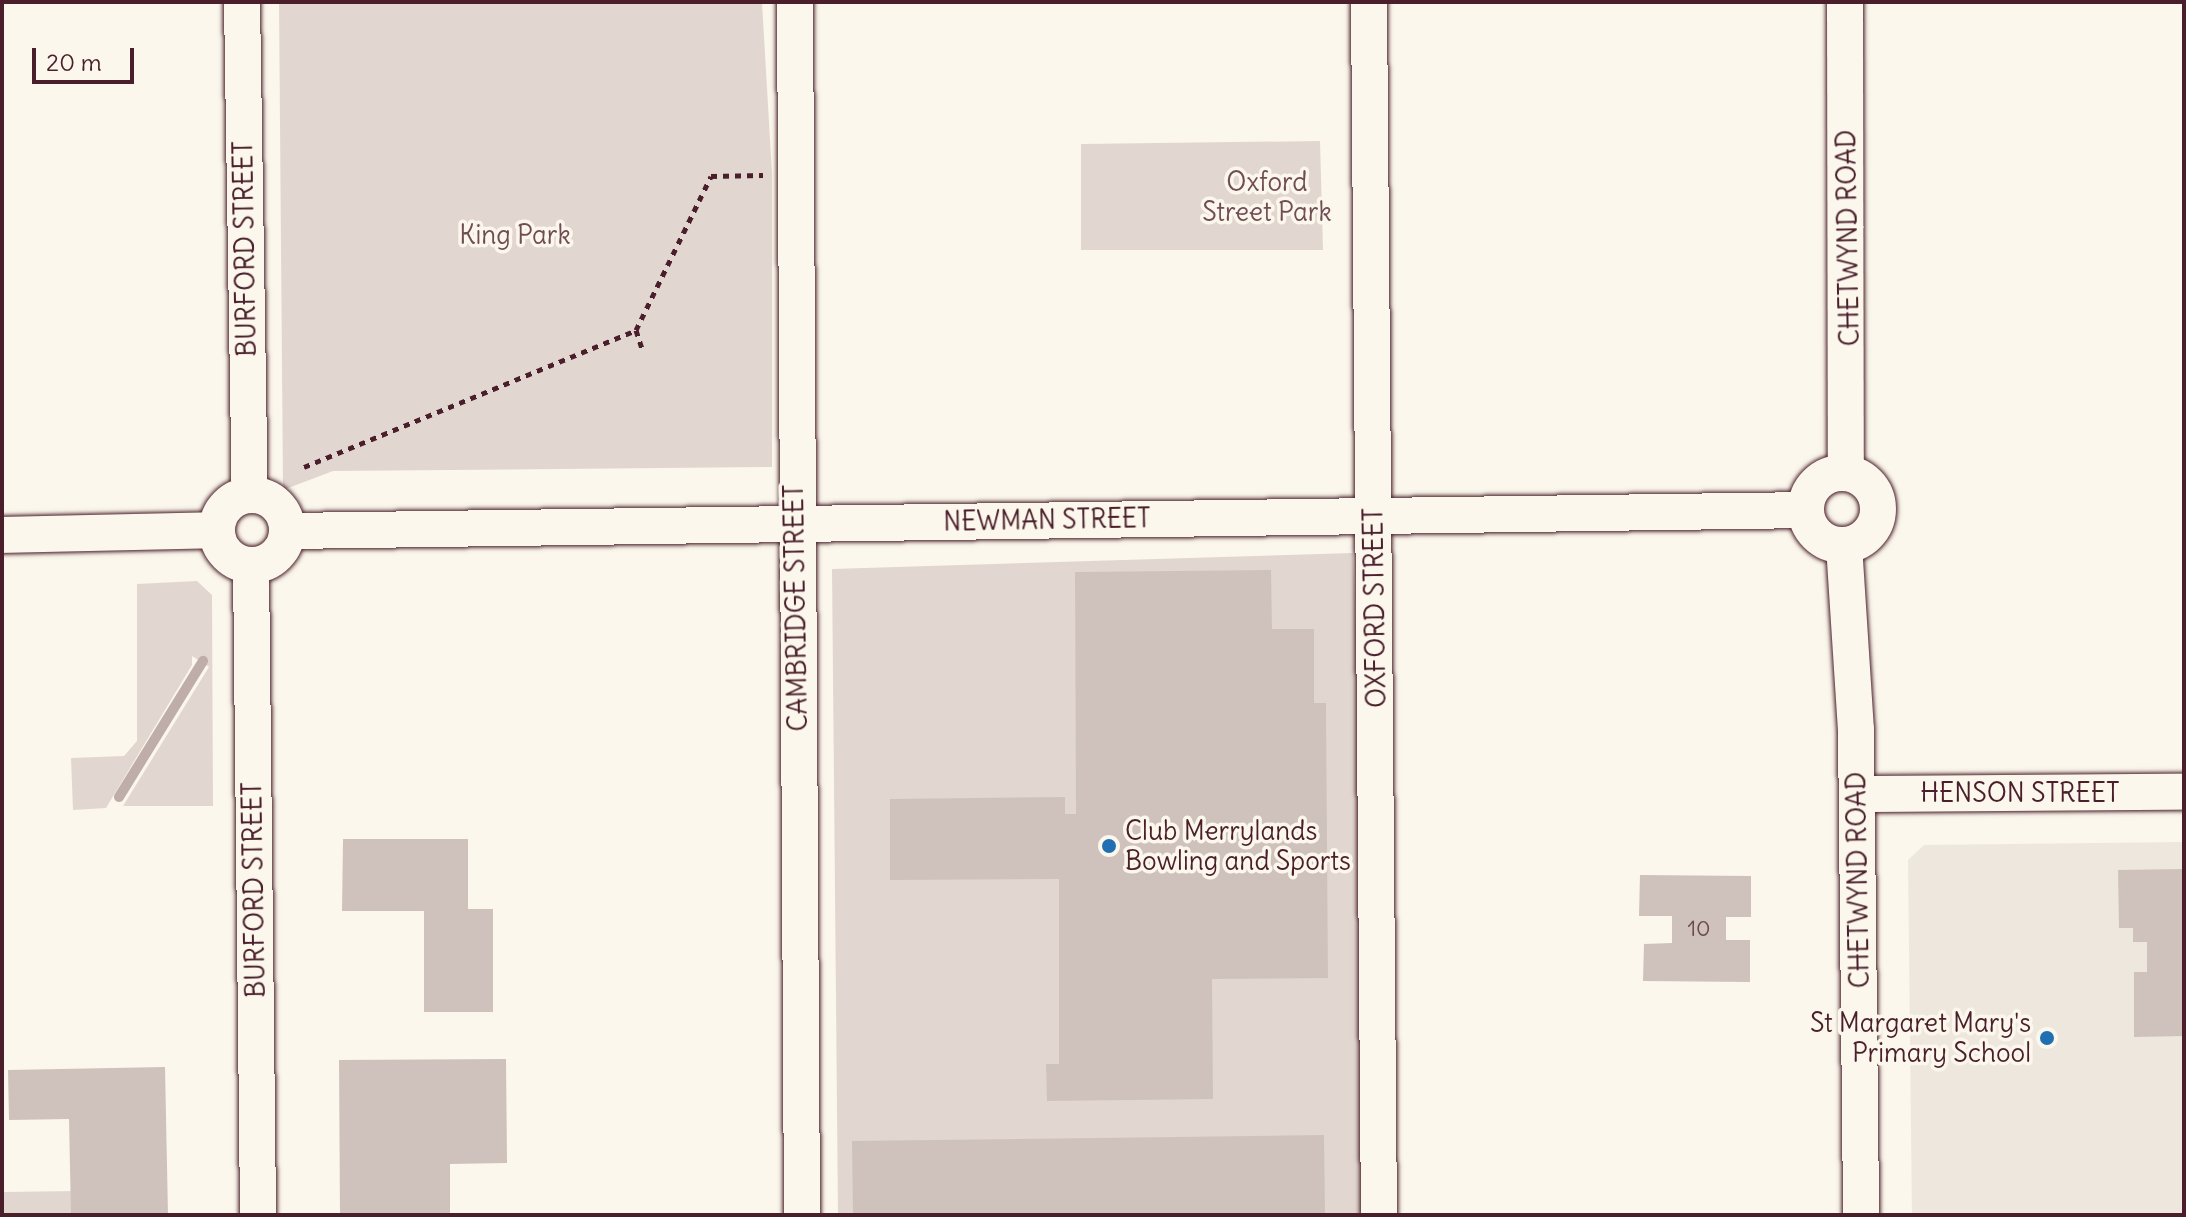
<!DOCTYPE html>
<html>
<head>
<meta charset="utf-8">
<style>
  body { margin:0 }
  #map { position:relative; width:2186px; height:1217px; overflow:hidden; background:#fbf7ec; font-family:Delius,sans-serif }
  div>[style] { position:absolute }
  .built>* { inset:0; background:#eee7de }
  .green>* { inset:0; background:#e2d7d0 }
  .stream>* { height:10px; margin:-5px; padding:0 5px; transform-origin:5px; border-radius:5px; background:#bfadaa }
  .building>* { inset:0; background:#cfc2bc }
  .path>* { height:5px; margin-top:-2.5px; transform-origin:0; background:repeating-linear-gradient(90deg,#4a1f2b 0 6px,transparent 0 12px) }
  .roads { filter:drop-shadow(0 0 2px #4a1f2b) drop-shadow(0 0 2px #4a1f2b) }
  .minor>* { height:36px; margin:-18px; padding:0 18px; transform-origin:18px; border-radius:18px; background:#fbf7ec }
  .minor>.ring { margin:-18px; padding:0; box-sizing:content-box; background:none; border:36px solid #fbf7ec; border-radius:50% }
  .dots>* { width:22px; height:22px; translate:-50% -50%; box-sizing:border-box; border:4px solid #fbf7ec; border-radius:50% }
  span { translate:-50% -50%; white-space:nowrap; text-align:center; line-height:1.15; -webkit-text-stroke:7px #fbf7ec; paint-order:stroke }
  .number-label { font-size:22px; color:#6b484f }
  .number-label span { -webkit-text-stroke-width:0 }
  .park-label { font-size:26px; color:#704d54 }
  .street-label { font-size:26px; color:#4a1f2b }
  .poi-label { font-size:26px; color:#4a1f2b }
  .left { translate:0 -50%; text-align:left }
  .right { translate:-100% -50%; text-align:right }
  .frame { position:absolute; inset:0; border:4px solid #4a1f2b; pointer-events:none }
  .scale { position:absolute; left:32px; top:48px; width:102px; height:36px; box-sizing:border-box; border:4px solid #4a1f2b; border-top:0; padding-left:10px; font-size:24px; line-height:28px; white-space:nowrap; color:#4a1f2b; -webkit-text-stroke:6px #fbf7ec; paint-order:stroke }
</style>
</head>
<body>
<div id="map">
  <div class="built">
    <i style="clip-path:polygon(2184px 842px,2184px 1215px,1912px 1215px,1908px 860px,1924px 845px)"></i>
  </div>
  <div class="green">
    <i style="clip-path:polygon(279px 2px,762px 2px,772px 174px,772px 467px,333px 471px,283px 490px)"></i>
    <i style="clip-path:polygon(1320px 141px,1323px 250px,1081px 250px,1081px 144px)"></i>
    <i style="clip-path:polygon(1353px 553px,1376px 1215px,838px 1215px,832px 569px)"></i>
    <i style="clip-path:polygon(197px 581px,212px 595px,213px 806px,123px 806px,209px 667px,192px 656px,192px 665px,106px 808px,73px 810px,71px 758px,124px 756px,137px 741px,137px 584px)"></i>
    <i style="clip-path:polygon(77px 1191px,78px 1215px,2px 1215px,2px 1192px)"></i>
  </div>
  <div class="stream">
    <i style="left:119px;top:797px;width:160px;rotate:-58.3deg"></i>
  </div>
  <div class="building">
    <i style="clip-path:polygon(1271px 570px,1272px 629px,1314px 629px,1314px 703px,1326px 703px,1328px 978px,1212px 979px,1213px 1099px,1047px 1101px,1046px 1064px,1059px 1064px,1059px 879px,890px 880px,890px 799px,1065px 797px,1065px 814px,1076px 814px,1075px 572px)"></i>
    <i style="clip-path:polygon(343px 839px,468px 839px,468px 909px,493px 909px,493px 1012px,424px 1012px,424px 911px,342px 911px)"></i>
    <i style="clip-path:polygon(2184px 869px,2184px 1036px,2134px 1037px,2134px 972px,2147px 972px,2147px 942px,2133px 942px,2133px 928px,2119px 928px,2118px 870px)"></i>
    <i style="clip-path:polygon(1640px 875px,1751px 876px,1751px 917px,1726px 917px,1726px 940px,1750px 940px,1750px 982px,1643px 981px,1644px 944px,1672px 943px,1672px 916px,1639px 916px)"></i>
    <i style="clip-path:polygon(506px 1059px,507px 1163px,450px 1164px,450px 1215px,340px 1215px,339px 1060px)"></i>
    <i style="clip-path:polygon(165px 1067px,168px 1215px,71px 1215px,69px 1119px,9px 1120px,8px 1070px)"></i>
    <i style="clip-path:polygon(1324px 1135px,1325px 1215px,853px 1215px,852px 1141px)"></i>
  </div>
  <div class="path">
    <i style="left:636px;top:330px;width:171px;rotate:-64deg"></i>
    <i style="left:711px;top:176px;width:52px;rotate:-1.1deg"></i>
    <i style="left:304px;top:467px;width:359px;rotate:-22.4deg"></i>
    <i style="left:636px;top:330px;width:19px;rotate:72deg"></i>
  </div>
  <div class="roads">
    <div class="minor">
      <i style="left:242px;top:2px;width:493px;rotate:89.1deg"></i>
      <i style="left:795px;top:2px;width:1213px;rotate:89.67deg"></i>
      <i style="left:1369px;top:2px;width:1213px;rotate:89.53deg"></i>
      <i style="left:1845px;top:2px;width:471px;rotate:89.9deg"></i>
      <i class="ring" style="left:1806px;top:473px;width:36px;height:36px"></i>
      <i class="ring" style="left:217px;top:495px;width:34px;height:34px"></i>
      <i style="left:288px;top:531px;width:1518px;rotate:-0.79deg"></i>
      <i style="left:2px;top:535px;width:215px;rotate:-1.3deg"></i>
      <i style="left:1844px;top:545px;width:185px;rotate:86.3deg"></i>
      <i style="left:1856px;top:730px;width:485px;rotate:89.4deg"></i>
      <i style="left:251px;top:565px;width:650px;rotate:89.38deg"></i>
      <i style="left:1857px;top:794px;width:327px;rotate:-0.4deg"></i>
    </div>
  </div>
  <div class="dots">
    <i style="left:1109px;top:846px;background:#1f6fb2"></i>
    <i style="left:2047px;top:1038px;background:#1f6fb2"></i>
  </div>
  <div class="number-label">
    <span style="left:1699px;top:929px">10</span>
  </div>
  <div class="park-label">
    <span style="left:1267px;top:197px">Oxford<br>Street Park</span>
    <span style="left:515px;top:235px">King Park</span>
  </div>
  <div class="street-label">
    <span style="left:1848px;top:238px;rotate:-91deg">CHETWYND ROAD</span>
    <span style="left:245px;top:249px;rotate:-91deg">BURFORD STREET</span>
    <span style="left:1047px;top:520px;rotate:-1deg">NEWMAN STREET</span>
    <span style="left:796px;top:608px;rotate:-91deg">CAMBRIDGE STREET</span>
    <span style="left:1375px;top:608px;rotate:-91deg">OXFORD STREET</span>
    <span style="left:2020px;top:793px">HENSON STREET</span>
    <span style="left:1858px;top:880px;rotate:-91deg">CHETWYND ROAD</span>
    <span style="left:254px;top:890px;rotate:-91deg">BURFORD STREET</span>
  </div>
  <div class="poi-label">
    <span class="left" style="left:1125px;top:846px">Club Merrylands<br>Bowling and Sports</span>
    <span class="right" style="left:2031px;top:1038px">St Margaret Mary's<br>Primary School</span>
  </div>
  <div class="frame"></div>
  <div class="scale">20 m</div>
</div>
</body>
</html>
